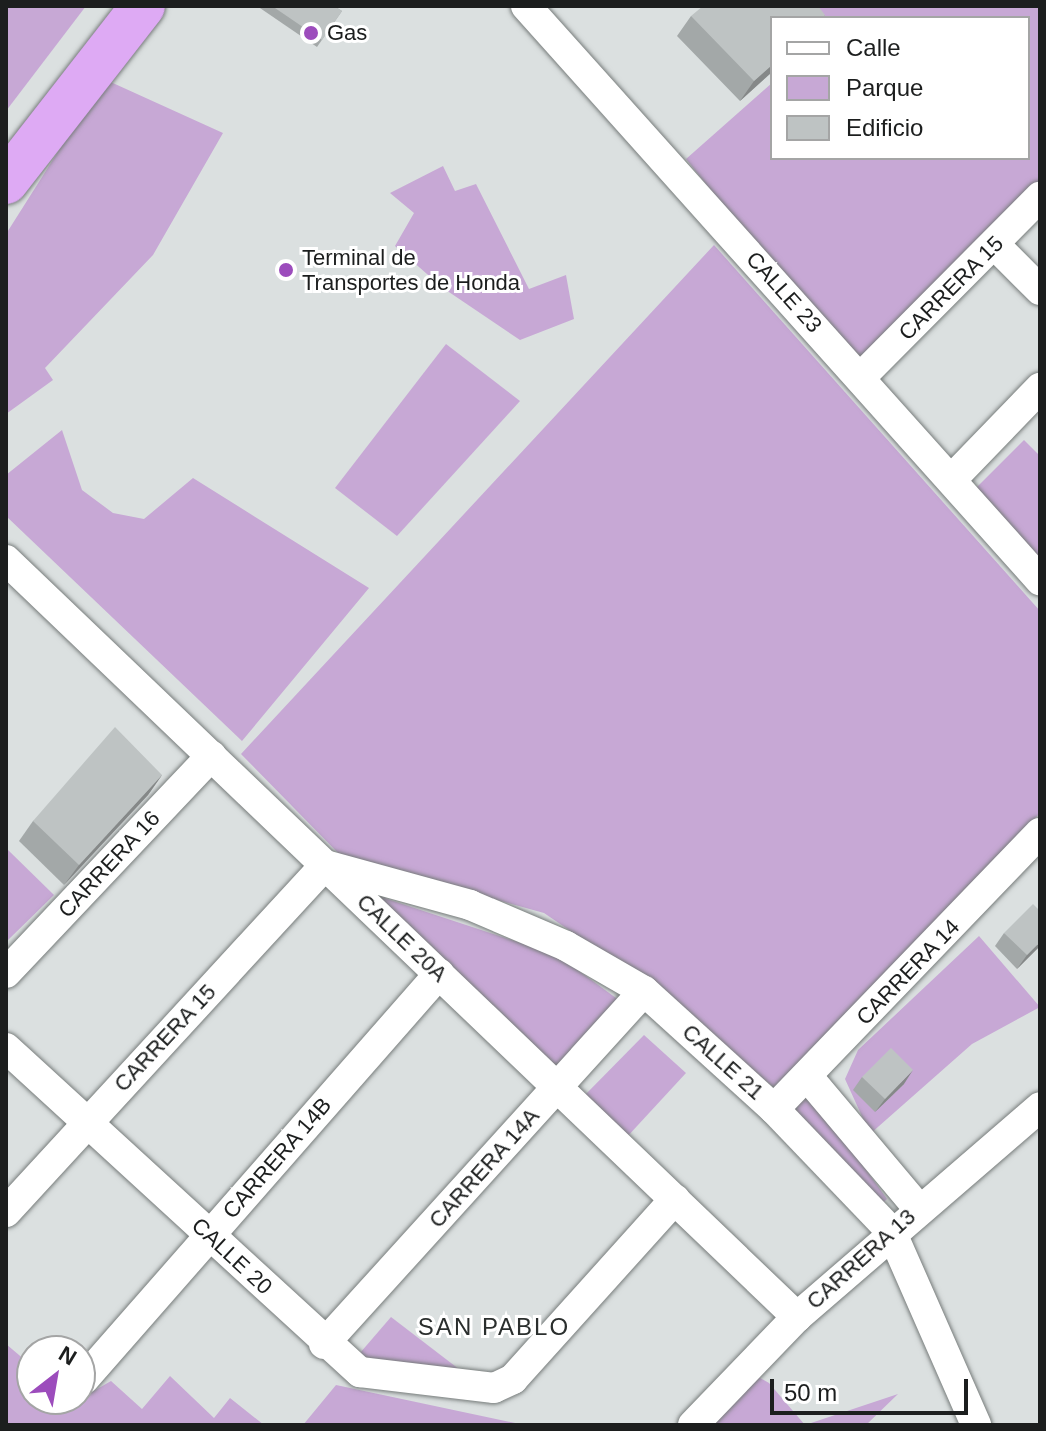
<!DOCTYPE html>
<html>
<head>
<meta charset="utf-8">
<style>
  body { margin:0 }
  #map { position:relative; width:1046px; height:1431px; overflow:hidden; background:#dbe0e0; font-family:Helvetica,sans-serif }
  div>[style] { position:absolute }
  .green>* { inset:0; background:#c7a8d5 }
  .roads { filter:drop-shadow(0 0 2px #777c7b) drop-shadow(0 0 2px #777c7b) }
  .minor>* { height:30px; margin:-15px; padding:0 15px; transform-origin:15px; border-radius:15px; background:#fff }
  .trunk>* { height:44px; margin:-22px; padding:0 22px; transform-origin:22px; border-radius:22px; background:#deaaf4 }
  .wall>* { inset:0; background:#a3a8a8 }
  .shaded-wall>* { inset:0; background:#858888 }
  .building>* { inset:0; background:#bec3c3 }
  .dots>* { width:22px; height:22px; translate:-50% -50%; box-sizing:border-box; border:4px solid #fff; border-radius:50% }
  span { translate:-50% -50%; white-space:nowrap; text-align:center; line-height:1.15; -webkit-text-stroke:6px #fff; paint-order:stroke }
  .poi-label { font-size:22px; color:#1c1e1e }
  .left { translate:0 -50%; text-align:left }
  .street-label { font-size:22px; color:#1c1e1e }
  .neighbourhood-label { font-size:24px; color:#2a2e2d; letter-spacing:2px }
  .frame { position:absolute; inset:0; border:8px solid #1c1e1e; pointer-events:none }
  .legend { position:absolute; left:770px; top:16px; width:260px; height:144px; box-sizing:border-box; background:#fff; border:2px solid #a4a5a5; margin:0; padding:10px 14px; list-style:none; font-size:24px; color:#1c1e1e }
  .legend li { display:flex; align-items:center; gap:16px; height:40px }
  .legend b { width:40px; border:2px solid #a4a5a5 }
  .north { position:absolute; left:16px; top:1335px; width:80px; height:80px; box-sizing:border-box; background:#fff; border:2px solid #a4a5a5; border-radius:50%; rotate:31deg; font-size:22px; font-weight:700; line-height:32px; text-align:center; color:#1c1e1e }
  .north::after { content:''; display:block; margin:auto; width:28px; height:36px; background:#9c4cbc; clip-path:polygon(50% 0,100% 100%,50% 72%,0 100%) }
  .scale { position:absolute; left:770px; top:1379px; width:198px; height:36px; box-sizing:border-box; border:4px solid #1c1e1e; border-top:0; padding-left:10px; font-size:24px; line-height:28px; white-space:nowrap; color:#1c1e1e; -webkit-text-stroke:6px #fff; paint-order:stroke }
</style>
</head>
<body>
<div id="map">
  <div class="green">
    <i style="clip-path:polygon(6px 6px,86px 6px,6px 111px)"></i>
    <i style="clip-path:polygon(805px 6px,1040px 6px,1040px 179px,855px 371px,686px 159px,772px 83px,772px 158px,1028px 158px,1028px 18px,817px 18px)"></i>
    <i style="clip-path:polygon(104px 79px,223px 133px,153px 255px,45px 368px,53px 380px,6px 414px,6px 234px)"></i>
    <i style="clip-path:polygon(443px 166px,455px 191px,476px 184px,529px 289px,566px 275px,574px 319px,520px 340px,443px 288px,395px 246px,414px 213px,390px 193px)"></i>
    <i style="clip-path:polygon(714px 245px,1040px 611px,1040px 813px,778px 1091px,644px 981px,544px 913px,342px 857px,241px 754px)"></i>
    <i style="clip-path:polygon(446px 344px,520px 401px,397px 536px,335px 488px)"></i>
    <i style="clip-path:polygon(62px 430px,82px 490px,113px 513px,144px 519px,193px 478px,369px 588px,242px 741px,6px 516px,6px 475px)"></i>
    <i style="clip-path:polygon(1024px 440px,1040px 456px,1040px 562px,974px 490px)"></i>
    <i style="clip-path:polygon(6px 848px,54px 895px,6px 942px)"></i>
    <i style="clip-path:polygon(366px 892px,557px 955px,627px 1006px,563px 1081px)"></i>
    <i style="clip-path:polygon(979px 936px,1040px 1007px,972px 1044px,870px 1134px,845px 1079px,858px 1050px)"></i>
    <i style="clip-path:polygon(644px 1035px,686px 1073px,626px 1138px,583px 1097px)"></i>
    <i style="clip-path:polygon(826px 1081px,839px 1132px,887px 1199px,876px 1209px,785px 1111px)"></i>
    <i style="clip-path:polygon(391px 1317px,481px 1386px,361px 1370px,360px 1353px)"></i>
    <i style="clip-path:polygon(6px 1344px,32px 1366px,32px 1399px,80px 1399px,111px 1381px,142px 1409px,170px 1376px,214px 1418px,230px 1398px,264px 1425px,6px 1425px)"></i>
    <i style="clip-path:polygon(753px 1374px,769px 1383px,805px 1425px,898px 1394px,866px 1425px,706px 1425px)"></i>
    <i style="clip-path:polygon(336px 1385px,520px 1424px,527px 1425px,303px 1425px)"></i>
  </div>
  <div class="roads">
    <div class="minor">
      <i style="left:526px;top:6px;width:771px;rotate:48.16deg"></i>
      <i style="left:995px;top:245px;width:64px;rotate:45deg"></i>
      <i style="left:861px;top:377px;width:254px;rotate:-45.2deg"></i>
      <i style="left:952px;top:479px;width:127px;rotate:-46deg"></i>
      <i style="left:6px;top:560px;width:1095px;rotate:43.74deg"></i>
      <i style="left:6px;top:973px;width:299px;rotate:-46.6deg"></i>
      <i style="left:6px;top:1048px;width:480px;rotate:42.5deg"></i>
      <i style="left:360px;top:1372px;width:135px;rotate:6.8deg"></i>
      <i style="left:494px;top:1388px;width:21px;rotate:-25deg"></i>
      <i style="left:513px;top:1379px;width:242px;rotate:-48deg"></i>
      <i style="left:807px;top:1076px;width:172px;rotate:49.9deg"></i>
      <i style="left:774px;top:1109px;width:383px;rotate:-46.1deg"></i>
      <i style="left:6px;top:1212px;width:471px;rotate:-47.4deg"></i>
      <i style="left:325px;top:865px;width:150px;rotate:15.4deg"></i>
      <i style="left:470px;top:905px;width:104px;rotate:23.1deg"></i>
      <i style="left:566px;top:946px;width:90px;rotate:30deg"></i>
      <i style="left:644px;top:991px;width:176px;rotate:42.2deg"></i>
      <i style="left:774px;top:1109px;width:169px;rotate:46.2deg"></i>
      <i style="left:891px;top:1231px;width:212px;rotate:66.3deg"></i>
      <i style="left:324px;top:1344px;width:476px;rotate:-47.8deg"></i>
      <i style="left:84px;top:1379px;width:539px;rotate:-48.76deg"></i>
      <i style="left:693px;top:1425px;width:150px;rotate:-46.1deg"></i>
      <i style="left:797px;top:1317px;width:321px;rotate:-40.8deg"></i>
    </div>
    <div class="trunk">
      <i style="left:6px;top:182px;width:223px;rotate:-52.1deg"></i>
    </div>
  </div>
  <div class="wall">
    <i style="clip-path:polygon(257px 6px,334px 6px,342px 11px,317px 47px)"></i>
    <i style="clip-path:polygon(825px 15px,824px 18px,772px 18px,772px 72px,740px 101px,677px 36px,691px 16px)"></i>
    <i style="clip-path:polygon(162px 775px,148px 795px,64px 885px,19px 841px,33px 821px)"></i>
    <i style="clip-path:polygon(1004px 933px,1040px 946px,1017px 969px,995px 946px)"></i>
    <i style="clip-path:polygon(862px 1077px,904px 1084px,875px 1112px,853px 1090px)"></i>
  </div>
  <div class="shaded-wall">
    <i style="clip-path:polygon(772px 65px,772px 72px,740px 101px,754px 81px)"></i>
    <i style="clip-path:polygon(162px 775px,148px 795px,64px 885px,79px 865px)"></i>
    <i style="clip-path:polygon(1040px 942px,1040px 946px,1017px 969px,1027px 955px)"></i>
    <i style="clip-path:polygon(913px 1070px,904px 1084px,875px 1112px,885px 1099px)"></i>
  </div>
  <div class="building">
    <i style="clip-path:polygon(272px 6px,334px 6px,342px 11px,322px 40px)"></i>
    <i style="clip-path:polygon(703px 6px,818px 6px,825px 15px,823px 18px,772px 18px,772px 65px,754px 81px,691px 16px)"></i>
    <i style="clip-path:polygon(115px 727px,162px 775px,79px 865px,33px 821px)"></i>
    <i style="clip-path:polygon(1033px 904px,1040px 911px,1040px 942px,1027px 955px,1004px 933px)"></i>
    <i style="clip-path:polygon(891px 1048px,913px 1070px,885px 1099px,862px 1077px)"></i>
  </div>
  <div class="dots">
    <i style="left:311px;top:33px;background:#9c4cbc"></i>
    <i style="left:286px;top:270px;background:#9c4cbc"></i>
  </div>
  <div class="poi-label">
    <span class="left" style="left:327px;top:33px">Gas</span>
    <span class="left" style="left:302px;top:270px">Terminal de<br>Transportes de Honda</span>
  </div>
  <div class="street-label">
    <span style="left:951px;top:288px;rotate:-45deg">CARRERA 15</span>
    <span style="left:784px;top:292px;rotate:48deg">CALLE 23</span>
    <span style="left:109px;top:864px;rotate:-47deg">CARRERA 16</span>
    <span style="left:402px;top:938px;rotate:44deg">CALLE 20A</span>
    <span style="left:908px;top:972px;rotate:-46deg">CARRERA 14</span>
    <span style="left:165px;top:1038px;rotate:-47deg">CARRERA 15</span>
    <span style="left:723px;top:1062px;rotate:42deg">CALLE 21</span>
    <span style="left:277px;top:1158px;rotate:-49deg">CARRERA 14B</span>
    <span style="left:484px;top:1168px;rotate:-48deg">CARRERA 14A</span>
    <span style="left:232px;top:1256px;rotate:43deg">CALLE 20</span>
    <span style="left:861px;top:1259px;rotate:-42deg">CARRERA 13</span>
  </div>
  <div class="neighbourhood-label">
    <span style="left:494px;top:1327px">SAN PABLO</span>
  </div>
  <div class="frame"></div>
  <ul class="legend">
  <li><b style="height:10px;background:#fff"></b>Calle</li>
  <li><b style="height:22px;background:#c7a8d5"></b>Parque</li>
  <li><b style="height:22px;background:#bec3c3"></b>Edificio</li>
  </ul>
  <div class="north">N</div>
  <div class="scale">50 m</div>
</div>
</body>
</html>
